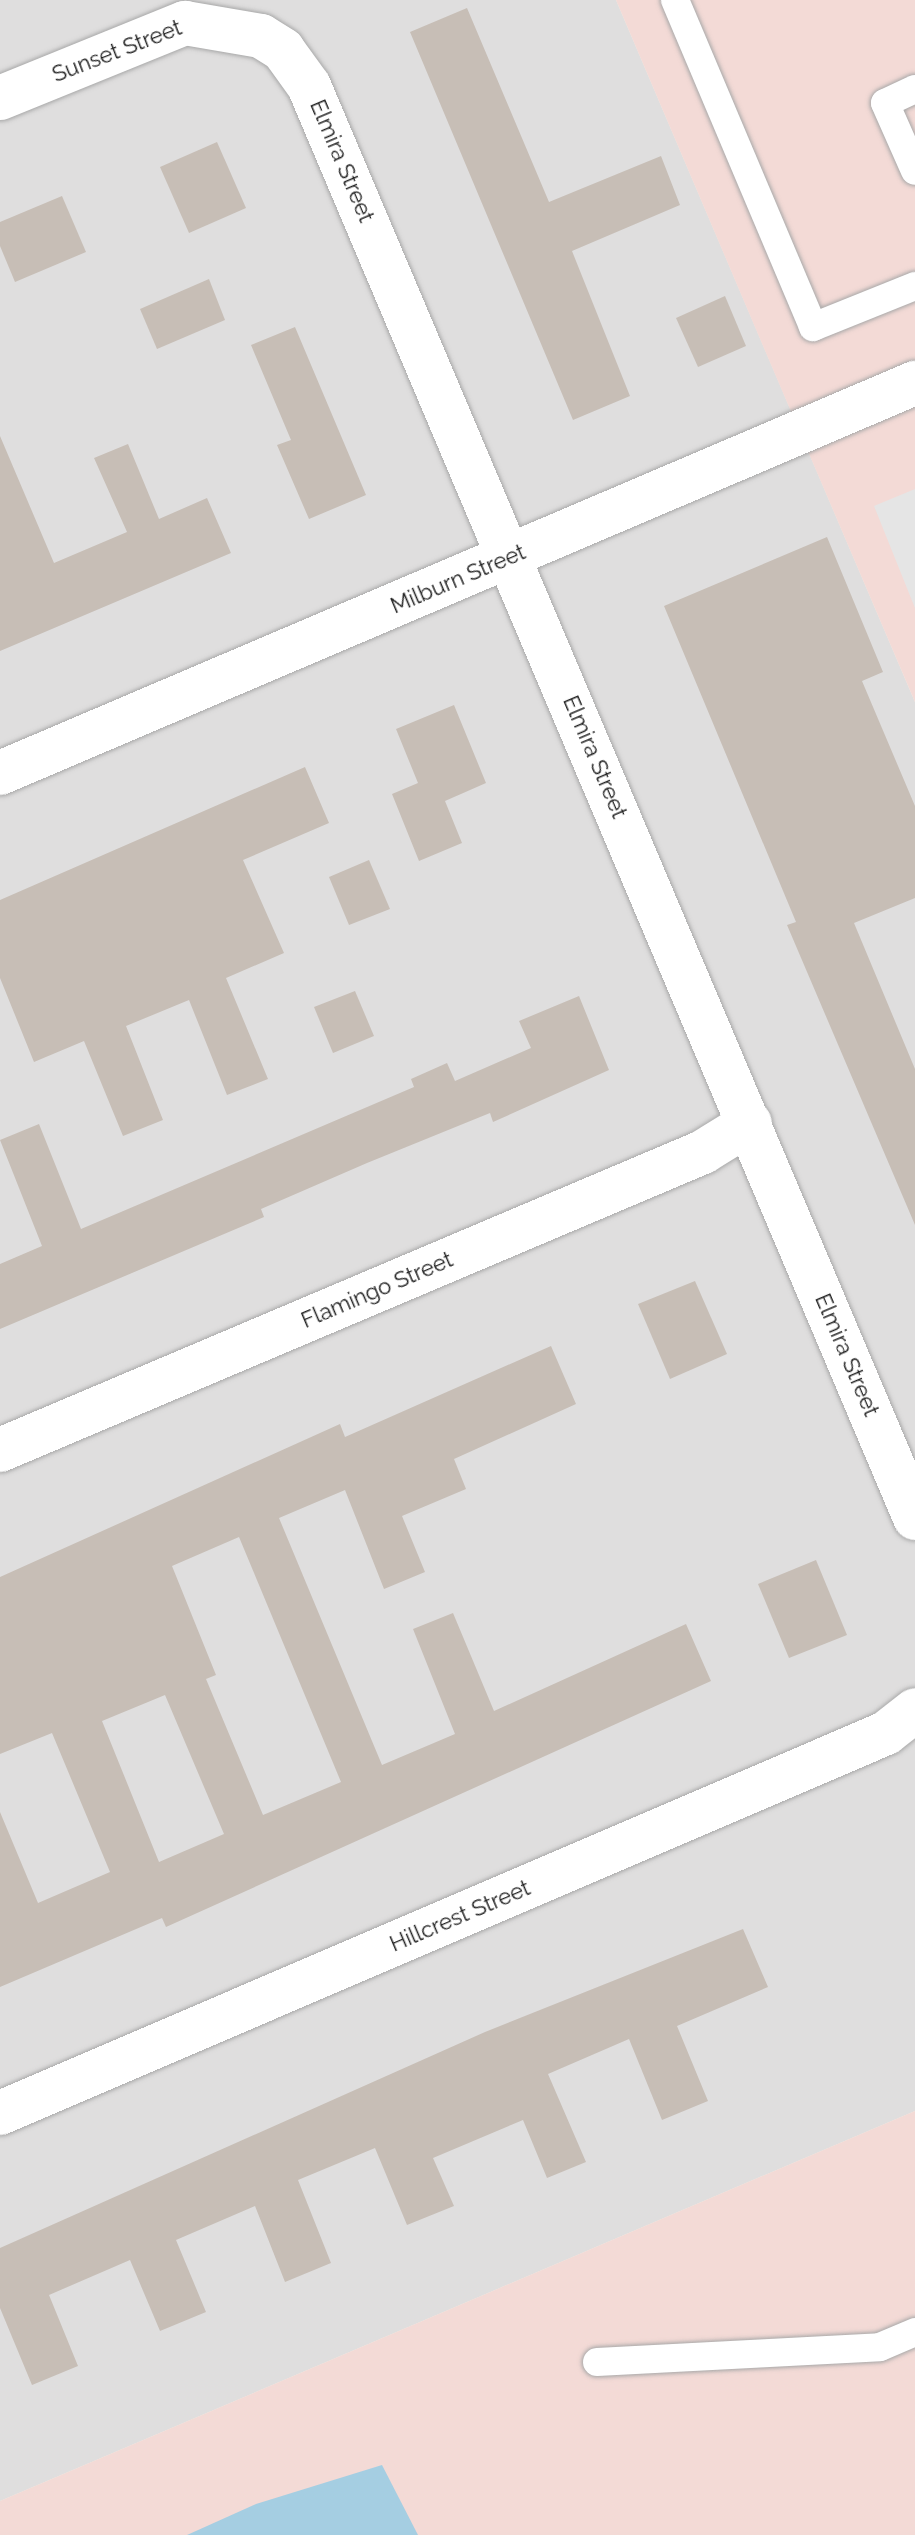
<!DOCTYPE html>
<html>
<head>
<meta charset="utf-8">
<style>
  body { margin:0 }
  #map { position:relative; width:915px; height:2535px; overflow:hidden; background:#f2efe7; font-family:Raleway,sans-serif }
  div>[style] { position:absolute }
  .residential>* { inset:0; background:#dfdede }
  .commercial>* { inset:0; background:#f3dad6 }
  .parking>* { inset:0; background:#e5e5e5 }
  .water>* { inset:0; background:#a5cee2 }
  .building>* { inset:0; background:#c7beb6 }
  .roads { filter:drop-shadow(0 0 2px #a8a8a8) drop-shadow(0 0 2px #a8a8a8) }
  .service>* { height:28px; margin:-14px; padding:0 14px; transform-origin:14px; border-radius:14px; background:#fff }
  .minor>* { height:44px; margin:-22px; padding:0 22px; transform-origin:22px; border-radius:22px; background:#fff }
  span { translate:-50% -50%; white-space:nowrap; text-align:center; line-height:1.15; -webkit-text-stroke:6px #fff; paint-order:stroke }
  .street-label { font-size:22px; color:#212121 }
</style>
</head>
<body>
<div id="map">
  <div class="residential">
    <i style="clip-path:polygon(0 0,616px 0,915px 702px,915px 2111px,0 2501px)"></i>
  </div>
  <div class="commercial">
    <i style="clip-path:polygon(616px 0,915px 0,915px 702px,775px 374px)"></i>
    <i style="clip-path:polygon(915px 2111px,915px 2535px,0 2535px,0 2501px)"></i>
  </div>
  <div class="parking">
    <i style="clip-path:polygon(915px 489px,915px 608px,874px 506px)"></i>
  </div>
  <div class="water">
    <i style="clip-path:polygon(382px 2465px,418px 2535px,187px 2535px,256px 2504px)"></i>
  </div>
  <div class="building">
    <i style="clip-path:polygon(467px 8px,549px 202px,661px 156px,680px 205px,572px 251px,630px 396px,573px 420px,410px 32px)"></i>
    <i style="clip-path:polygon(217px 142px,246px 208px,189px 233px,160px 167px)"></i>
    <i style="clip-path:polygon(62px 196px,86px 252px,15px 282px,0 246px,0 222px)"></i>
    <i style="clip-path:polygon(209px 279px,225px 320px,157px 349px,140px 309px)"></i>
    <i style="clip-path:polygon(725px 296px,746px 346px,698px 367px,676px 318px)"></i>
    <i style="clip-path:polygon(295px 327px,366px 495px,309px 519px,277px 445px,291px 440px,251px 345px)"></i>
    <i style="clip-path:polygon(0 436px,54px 563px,127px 532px,94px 458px,128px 444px,159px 519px,207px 498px,231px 553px,0 651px)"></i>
    <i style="clip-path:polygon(827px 537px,883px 672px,862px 681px,915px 806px,915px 898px,854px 923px,915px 1069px,915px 1225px,787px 925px,796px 922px,664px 606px)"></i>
    <i style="clip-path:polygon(454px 705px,486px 783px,445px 801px,462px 843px,419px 861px,392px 794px,418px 783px,396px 729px)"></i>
    <i style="clip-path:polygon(305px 767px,329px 823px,243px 860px,284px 953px,226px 978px,268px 1079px,227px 1095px,189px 1000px,126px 1026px,163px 1120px,123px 1136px,84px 1041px,34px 1062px,0 978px,0 900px)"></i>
    <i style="clip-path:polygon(369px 860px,390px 909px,349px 925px,329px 877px)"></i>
    <i style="clip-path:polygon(355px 991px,374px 1036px,333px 1053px,314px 1007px)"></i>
    <i style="clip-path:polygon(579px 996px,609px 1070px,493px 1122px,490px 1113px,367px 1163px,261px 1209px,264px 1217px,0 1329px,0 1264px,42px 1246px,0 1140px,39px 1124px,81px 1229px,414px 1087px,411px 1079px,447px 1063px,455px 1081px,531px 1048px,519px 1021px)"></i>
    <i style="clip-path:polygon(695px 1281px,727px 1354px,670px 1379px,638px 1304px)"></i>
    <i style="clip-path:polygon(evenodd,551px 1346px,576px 1404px,454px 1459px,466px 1489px,402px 1516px,425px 1572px,384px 1589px,345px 1490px,279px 1518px,382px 1765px,455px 1734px,413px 1629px,453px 1613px,494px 1711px,686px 1624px,711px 1681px,166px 1927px,162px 1918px,0 1987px,0 1812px,38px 1903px,110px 1872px,52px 1733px,0 1754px,0 1577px,340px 1424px,345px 1437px,551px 1346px,239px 1537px,341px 1782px,263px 1815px,206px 1679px,216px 1675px,172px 1566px,239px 1537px,551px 1346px,165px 1695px,224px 1834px,159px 1862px,102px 1721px,165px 1695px)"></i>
    <i style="clip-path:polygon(816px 1560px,847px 1635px,789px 1658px,758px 1584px)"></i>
    <i style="clip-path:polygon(743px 1929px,768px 1987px,677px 2026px,708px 2101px,662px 2120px,629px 2039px,548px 2074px,586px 2162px,547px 2178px,523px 2120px,433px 2158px,454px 2206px,407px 2225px,375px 2148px,298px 2180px,331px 2263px,285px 2282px,255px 2206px,176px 2240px,206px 2312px,160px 2331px,130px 2260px,49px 2295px,78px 2366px,32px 2385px,0 2308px,0 2248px,485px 2032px)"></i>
  </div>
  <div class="roads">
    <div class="service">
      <i style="left:675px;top:0;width:355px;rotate:67.1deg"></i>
      <i style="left:813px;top:327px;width:110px;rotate:-21.9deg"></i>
      <i style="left:915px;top:89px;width:33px;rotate:155deg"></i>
      <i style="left:885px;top:103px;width:74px;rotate:66.2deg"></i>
      <i style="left:597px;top:2362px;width:283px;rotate:-3deg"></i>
      <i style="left:880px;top:2347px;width:38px;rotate:-23deg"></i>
    </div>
    <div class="minor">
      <i style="left:0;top:98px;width:200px;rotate:-22.1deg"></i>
      <i style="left:185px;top:23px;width:77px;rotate:9.7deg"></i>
      <i style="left:261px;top:36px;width:26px;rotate:32deg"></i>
      <i style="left:283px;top:50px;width:44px;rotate:54.2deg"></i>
      <i style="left:309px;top:86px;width:1555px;rotate:67.06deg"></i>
      <i style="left:0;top:773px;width:995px;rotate:-23.09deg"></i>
      <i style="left:0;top:1450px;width:764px;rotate:-22.97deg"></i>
      <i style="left:703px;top:1152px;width:55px;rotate:-31.7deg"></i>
      <i style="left:0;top:2113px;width:964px;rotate:-23.21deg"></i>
      <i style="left:886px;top:1733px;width:37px;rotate:-38deg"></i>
    </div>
  </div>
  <div class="street-label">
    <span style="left:117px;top:51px;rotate:-21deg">Sunset Street</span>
    <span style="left:342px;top:161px;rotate:67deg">Elmira Street</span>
    <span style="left:458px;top:579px;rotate:-23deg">Milburn Street</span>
    <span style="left:595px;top:757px;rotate:67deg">Elmira Street</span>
    <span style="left:377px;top:1290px;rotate:-23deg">Flamingo Street</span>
    <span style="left:847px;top:1355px;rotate:67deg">Elmira Street</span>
    <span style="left:460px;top:1916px;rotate:-23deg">Hillcrest Street</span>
  </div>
</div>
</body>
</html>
